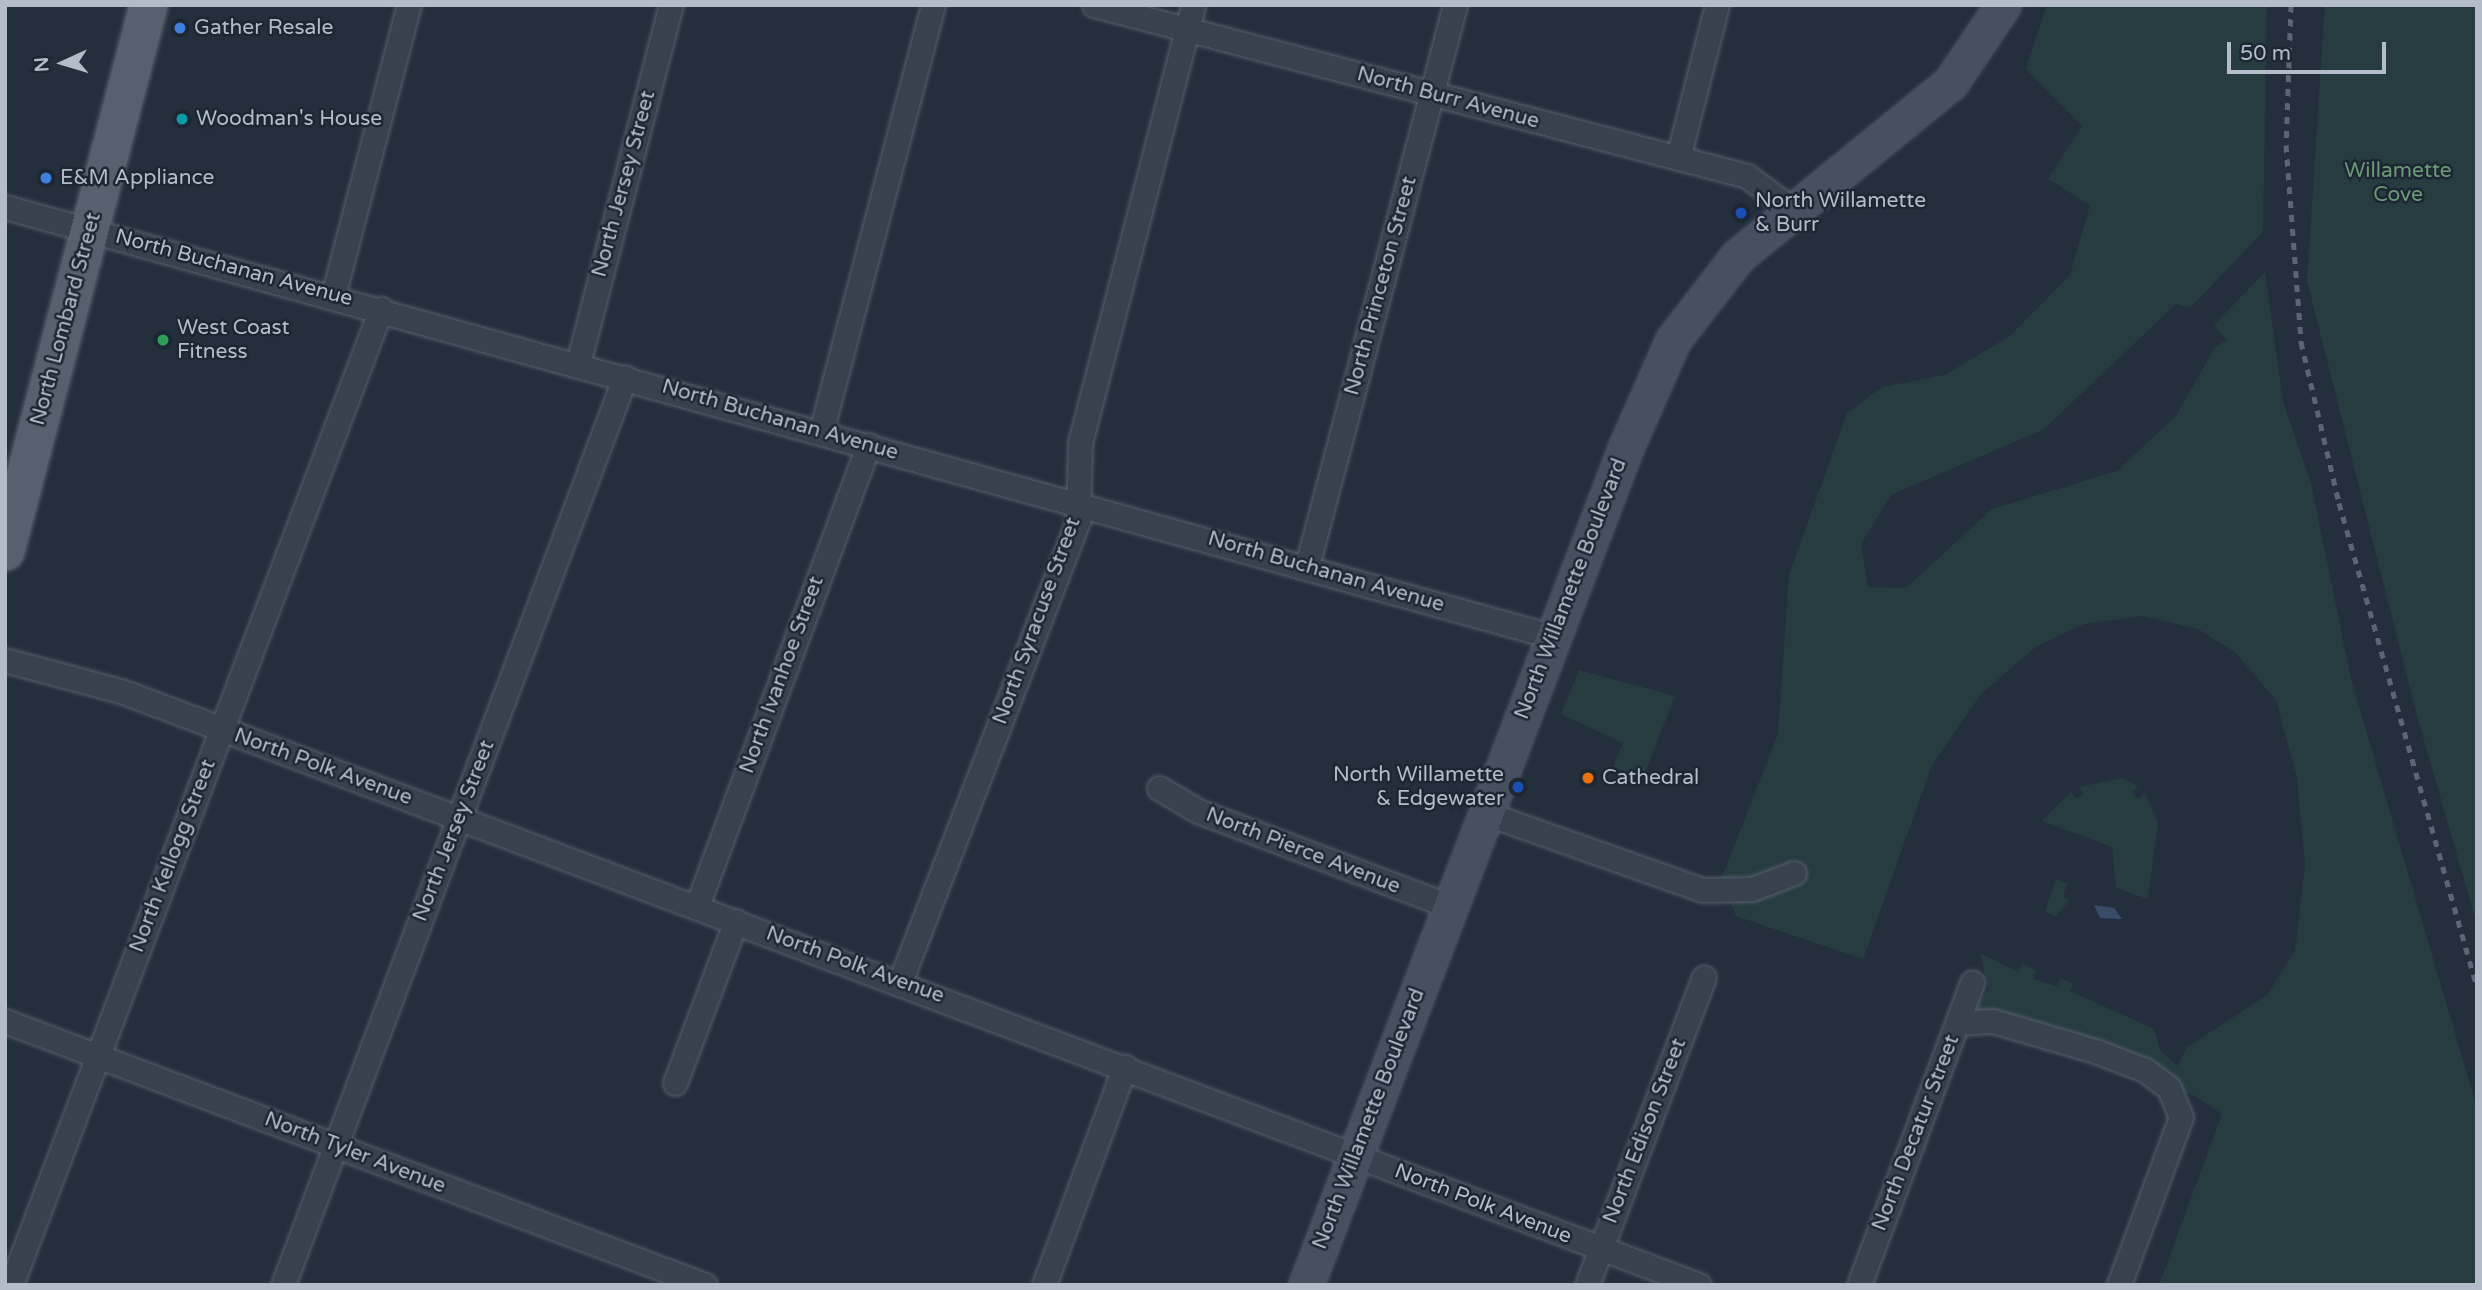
<!DOCTYPE html>
<html>
<head>
<meta charset="utf-8">
<style>
  body { margin:0 }
  #map { position:relative; width:2482px; height:1290px; overflow:hidden; background:#242f3e; font-family:"Varela Round",sans-serif }
  div>[style] { position:absolute }
  .green>* { inset:0; background:#263c3f }
  .water>* { inset:0; background:#394c67 }
  .roads { filter:drop-shadow(0 0 2px #565f6c) drop-shadow(0 0 2px #565f6c) }
  .minor>* { height:23px; margin:-11.5px; padding:0 11.5px; transform-origin:11.5px; border-radius:11.5px; background:#38414e }
  .secondary>* { height:33px; margin:-16.5px; padding:0 16.5px; transform-origin:16.5px; border-radius:16.5px; background:#465061 }
  .primary>* { height:37px; margin:-18.5px; padding:0 18.5px; transform-origin:18.5px; border-radius:18.5px; background:#56606e }
  .rail>* { height:5px; margin-top:-2.5px; transform-origin:0; background:repeating-linear-gradient(90deg,#5a6575 0 7px,transparent 0 14px) }
  .dots>* { width:19px; height:19px; translate:-50% -50%; box-sizing:border-box; border:4px solid #1d2633; border-radius:50% }
  span { translate:-50% -50%; white-space:nowrap; text-align:center; line-height:1.15; -webkit-text-stroke:5px #1d2633; paint-order:stroke }
  .poi-label { font-size:21px; color:#b4bcc9 }
  .left { translate:0 -50%; text-align:left }
  .right { translate:-100% -50%; text-align:right }
  .street-label { font-size:21px; color:#b4bcc9 }
  .park-label { font-size:21px; color:#6b9a76 }
  .frame { position:absolute; inset:0; border:7px solid #b4bcc9; pointer-events:none }
  .north { position:absolute; left:28px; top:28px; width:70px; height:70px; -webkit-text-stroke:5px #1d2633; paint-order:stroke; rotate:266deg; font-size:19px; font-weight:700; line-height:28px; text-align:center; color:#b4bcc9 }
  .north::after { content:''; display:block; margin:auto; width:24px; height:32px; background:#b4bcc9; clip-path:polygon(50% 0,100% 100%,50% 72%,0 100%) }
  .scale { position:absolute; left:2227px; top:42px; width:159px; height:32px; box-sizing:border-box; border:4px solid #b4bcc9; border-top:0; padding-left:9px; font-size:21px; line-height:24px; white-space:nowrap; color:#b4bcc9; -webkit-text-stroke:5px #1d2633; paint-order:stroke }
</style>
</head>
<body>
<div id="map">
  <div class="green">
    <i style="clip-path:polygon(2047px 5px,2267px 5px,2263px 232px,2190px 308px,2176px 304px,2043px 430px,1891px 495px,1861px 544px,1868px 587px,1906px 588px,1992px 509px,2117px 471px,2176px 416px,2215px 347px,2227px 340px,2214px 325px,2265px 272px,2283px 402px,2311px 483px,2351px 679px,2477px 1108px,2477px 1285px,2159px 1285px,2222px 1114px,2195px 1096px,1973px 1010px,1989px 989px,1980px 953px,2018px 972px,2022px 964px,2036px 970px,2033px 979px,2057px 986px,2061px 978px,2073px 984px,2070px 991px,2154px 1029px,2160px 1050px,2178px 1066px,2186px 1048px,2267px 995px,2295px 951px,2305px 865px,2297px 778px,2276px 700px,2236px 653px,2198px 629px,2143px 616px,2084px 624px,2037px 646px,1981px 694px,1932px 765px,1863px 959px,1736px 916px,1722px 877px,1778px 734px,1789px 575px,1847px 413px,1882px 387px,1945px 375px,2010px 336px,2070px 275px,2090px 205px,2048px 179px,2082px 126px,2026px 69px)"></i>
    <i style="clip-path:polygon(2325px 5px,2477px 5px,2477px 925px,2417px 716px,2307px 281px)"></i>
    <i style="clip-path:polygon(1579px 670px,1675px 696px,1643px 778px,1613px 767px,1623px 743px,1561px 714px)"></i>
    <i style="clip-path:polygon(2122px 778px,2138px 786px,2132px 793px,2138px 799px,2145px 793px,2158px 822px,2148px 899px,2116px 888px,2112px 847px,2042px 821px,2071px 792px,2076px 799px,2084px 794px,2079px 787px)"></i>
    <i style="clip-path:polygon(2056px 879px,2067px 883px,2063px 897px,2070px 900px,2055px 917px,2045px 911px)"></i>
  </div>
  <div class="water">
    <i style="clip-path:polygon(2094px 905px,2114px 908px,2122px 919px,2100px 918px)"></i>
  </div>
  <div class="roads">
    <div class="minor">
      <i style="left:1094px;top:5px;width:675px;rotate:14.67deg"></i>
      <i style="left:1747px;top:176px;width:57px;rotate:36.5deg"></i>
      <i style="left:1678px;top:158px;width:158px;rotate:-75.7deg"></i>
      <i style="left:5px;top:207px;width:1608px;rotate:15.51deg"></i>
      <i style="left:333px;top:296px;width:301px;rotate:-75.4deg"></i>
      <i style="left:578px;top:364px;width:371px;rotate:-75.5deg"></i>
      <i style="left:821px;top:432px;width:441px;rotate:-75.3deg"></i>
      <i style="left:1307px;top:566px;width:580px;rotate:-75.22deg"></i>
      <i style="left:5px;top:660px;width:120px;rotate:15deg"></i>
      <i style="left:121px;top:691px;width:1686px;rotate:20.63deg"></i>
      <i style="left:1159px;top:788px;width:45px;rotate:30.5deg"></i>
      <i style="left:1198px;top:811px;width:268px;rotate:20.7deg"></i>
      <i style="left:1485px;top:813px;width:230px;rotate:19.5deg"></i>
      <i style="left:1702px;top:890px;width:50px;rotate:-1.1deg"></i>
      <i style="left:1752px;top:889px;width:45px;rotate:-20.9deg"></i>
      <i style="left:697px;top:906px;width:492px;rotate:-69.6deg"></i>
      <i style="left:900px;top:982px;width:494px;rotate:-68.9deg"></i>
      <i style="left:1078px;top:521px;width:78px;rotate:-88.5deg"></i>
      <i style="left:1080px;top:443px;width:452px;rotate:-75.5deg"></i>
      <i style="left:5px;top:1021px;width:748px;rotate:20.66deg"></i>
      <i style="left:1961px;top:1023px;width:32px;rotate:-4deg"></i>
      <i style="left:1993px;top:1021px;width:109px;rotate:16.4deg"></i>
      <i style="left:2098px;top:1052px;width:50px;rotate:21deg"></i>
      <i style="left:2145px;top:1070px;width:30px;rotate:37deg"></i>
      <i style="left:2169px;top:1088px;width:31px;rotate:68deg"></i>
      <i style="left:2181px;top:1117px;width:179px;rotate:110.3deg"></i>
      <i style="left:675px;top:1083px;width:173px;rotate:-69.4deg"></i>
      <i style="left:11px;top:1285px;width:1044px;rotate:-69.24deg"></i>
      <i style="left:283px;top:1285px;width:970px;rotate:-69.36deg"></i>
      <i style="left:1044px;top:1285px;width:233px;rotate:-69.7deg"></i>
      <i style="left:1587px;top:1285px;width:329px;rotate:-69.2deg"></i>
      <i style="left:1859px;top:1285px;width:323px;rotate:-69.5deg"></i>
    </div>
    <div class="secondary">
      <i style="left:1306px;top:1285px;width:897px;rotate:-69.1deg"></i>
      <i style="left:1626px;top:447px;width:117px;rotate:-66.3deg"></i>
      <i style="left:1673px;top:340px;width:106px;rotate:-52.3deg"></i>
      <i style="left:1738px;top:256px;width:275px;rotate:-39.2deg"></i>
      <i style="left:1951px;top:82px;width:93px;rotate:-56deg"></i>
    </div>
    <div class="primary">
      <i style="left:5px;top:551px;width:564px;rotate:-75.32deg"></i>
    </div>
  </div>
  <div class="rail">
    <i style="left:2291px;top:5px;width:140px;rotate:92deg"></i>
    <i style="left:2286px;top:145px;width:198px;rotate:85.6deg"></i>
    <i style="left:2301px;top:342px;width:165px;rotate:76.7deg"></i>
    <i style="left:2339px;top:503px;width:503px;rotate:74.09deg"></i>
  </div>
  <div class="dots">
    <i style="left:180px;top:28px;background:#3f7fe0"></i>
    <i style="left:182px;top:119px;background:#0f9aa8"></i>
    <i style="left:46px;top:178px;background:#3f7fe0"></i>
    <i style="left:1741px;top:213px;background:#1a4fb4"></i>
    <i style="left:163px;top:340px;background:#2e9e5b"></i>
    <i style="left:1588px;top:778px;background:#e8710a"></i>
    <i style="left:1518px;top:787px;background:#1a4fb4"></i>
  </div>
  <div class="poi-label">
    <span class="left" style="left:194px;top:28px">Gather Resale</span>
    <span class="left" style="left:196px;top:119px">Woodman's House</span>
    <span class="left" style="left:60px;top:178px">E&amp;M Appliance</span>
    <span class="left" style="left:1755px;top:213px">North Willamette<br>&amp; Burr</span>
    <span class="left" style="left:177px;top:340px">West Coast<br>Fitness</span>
    <span class="right" style="left:1504px;top:787px">North Willamette<br>&amp; Edgewater</span>
    <span class="left" style="left:1602px;top:778px">Cathedral</span>
  </div>
  <div class="street-label">
    <span style="left:1448px;top:98px;rotate:15deg">North Burr Avenue</span>
    <span style="left:624px;top:184px;rotate:-75deg">North Jersey Street</span>
    <span style="left:234px;top:268px;rotate:15deg">North Buchanan Avenue</span>
    <span style="left:1381px;top:286px;rotate:-75deg">North Princeton Street</span>
    <span style="left:66px;top:319px;rotate:-75deg">North Lombard Street</span>
    <span style="left:780px;top:420px;rotate:16deg">North Buchanan Avenue</span>
    <span style="left:1326px;top:572px;rotate:16deg">North Buchanan Avenue</span>
    <span style="left:1571px;top:589px;rotate:-69deg">North Willamette Boulevard</span>
    <span style="left:1037px;top:621px;rotate:-70deg">North Syracuse Street</span>
    <span style="left:782px;top:675px;rotate:-70deg">North Ivanhoe Street</span>
    <span style="left:323px;top:767px;rotate:20deg">North Polk Avenue</span>
    <span style="left:454px;top:831px;rotate:-69deg">North Jersey Street</span>
    <span style="left:1303px;top:851px;rotate:21deg">North Pierce Avenue</span>
    <span style="left:173px;top:856px;rotate:-69deg">North Kellogg Street</span>
    <span style="left:855px;top:965px;rotate:20deg">North Polk Avenue</span>
    <span style="left:1369px;top:1119px;rotate:-69deg">North Willamette Boulevard</span>
    <span style="left:1645px;top:1131px;rotate:-69deg">North Edison Street</span>
    <span style="left:1916px;top:1133px;rotate:-69deg">North Decatur Street</span>
    <span style="left:355px;top:1153px;rotate:21deg">North Tyler Avenue</span>
    <span style="left:1483px;top:1204px;rotate:21deg">North Polk Avenue</span>
  </div>
  <div class="park-label">
    <span style="left:2398px;top:183px">Willamette<br>Cove</span>
  </div>
  <div class="frame"></div>
  <div class="north">N</div>
  <div class="scale">50 m</div>
</div>
</body>
</html>
